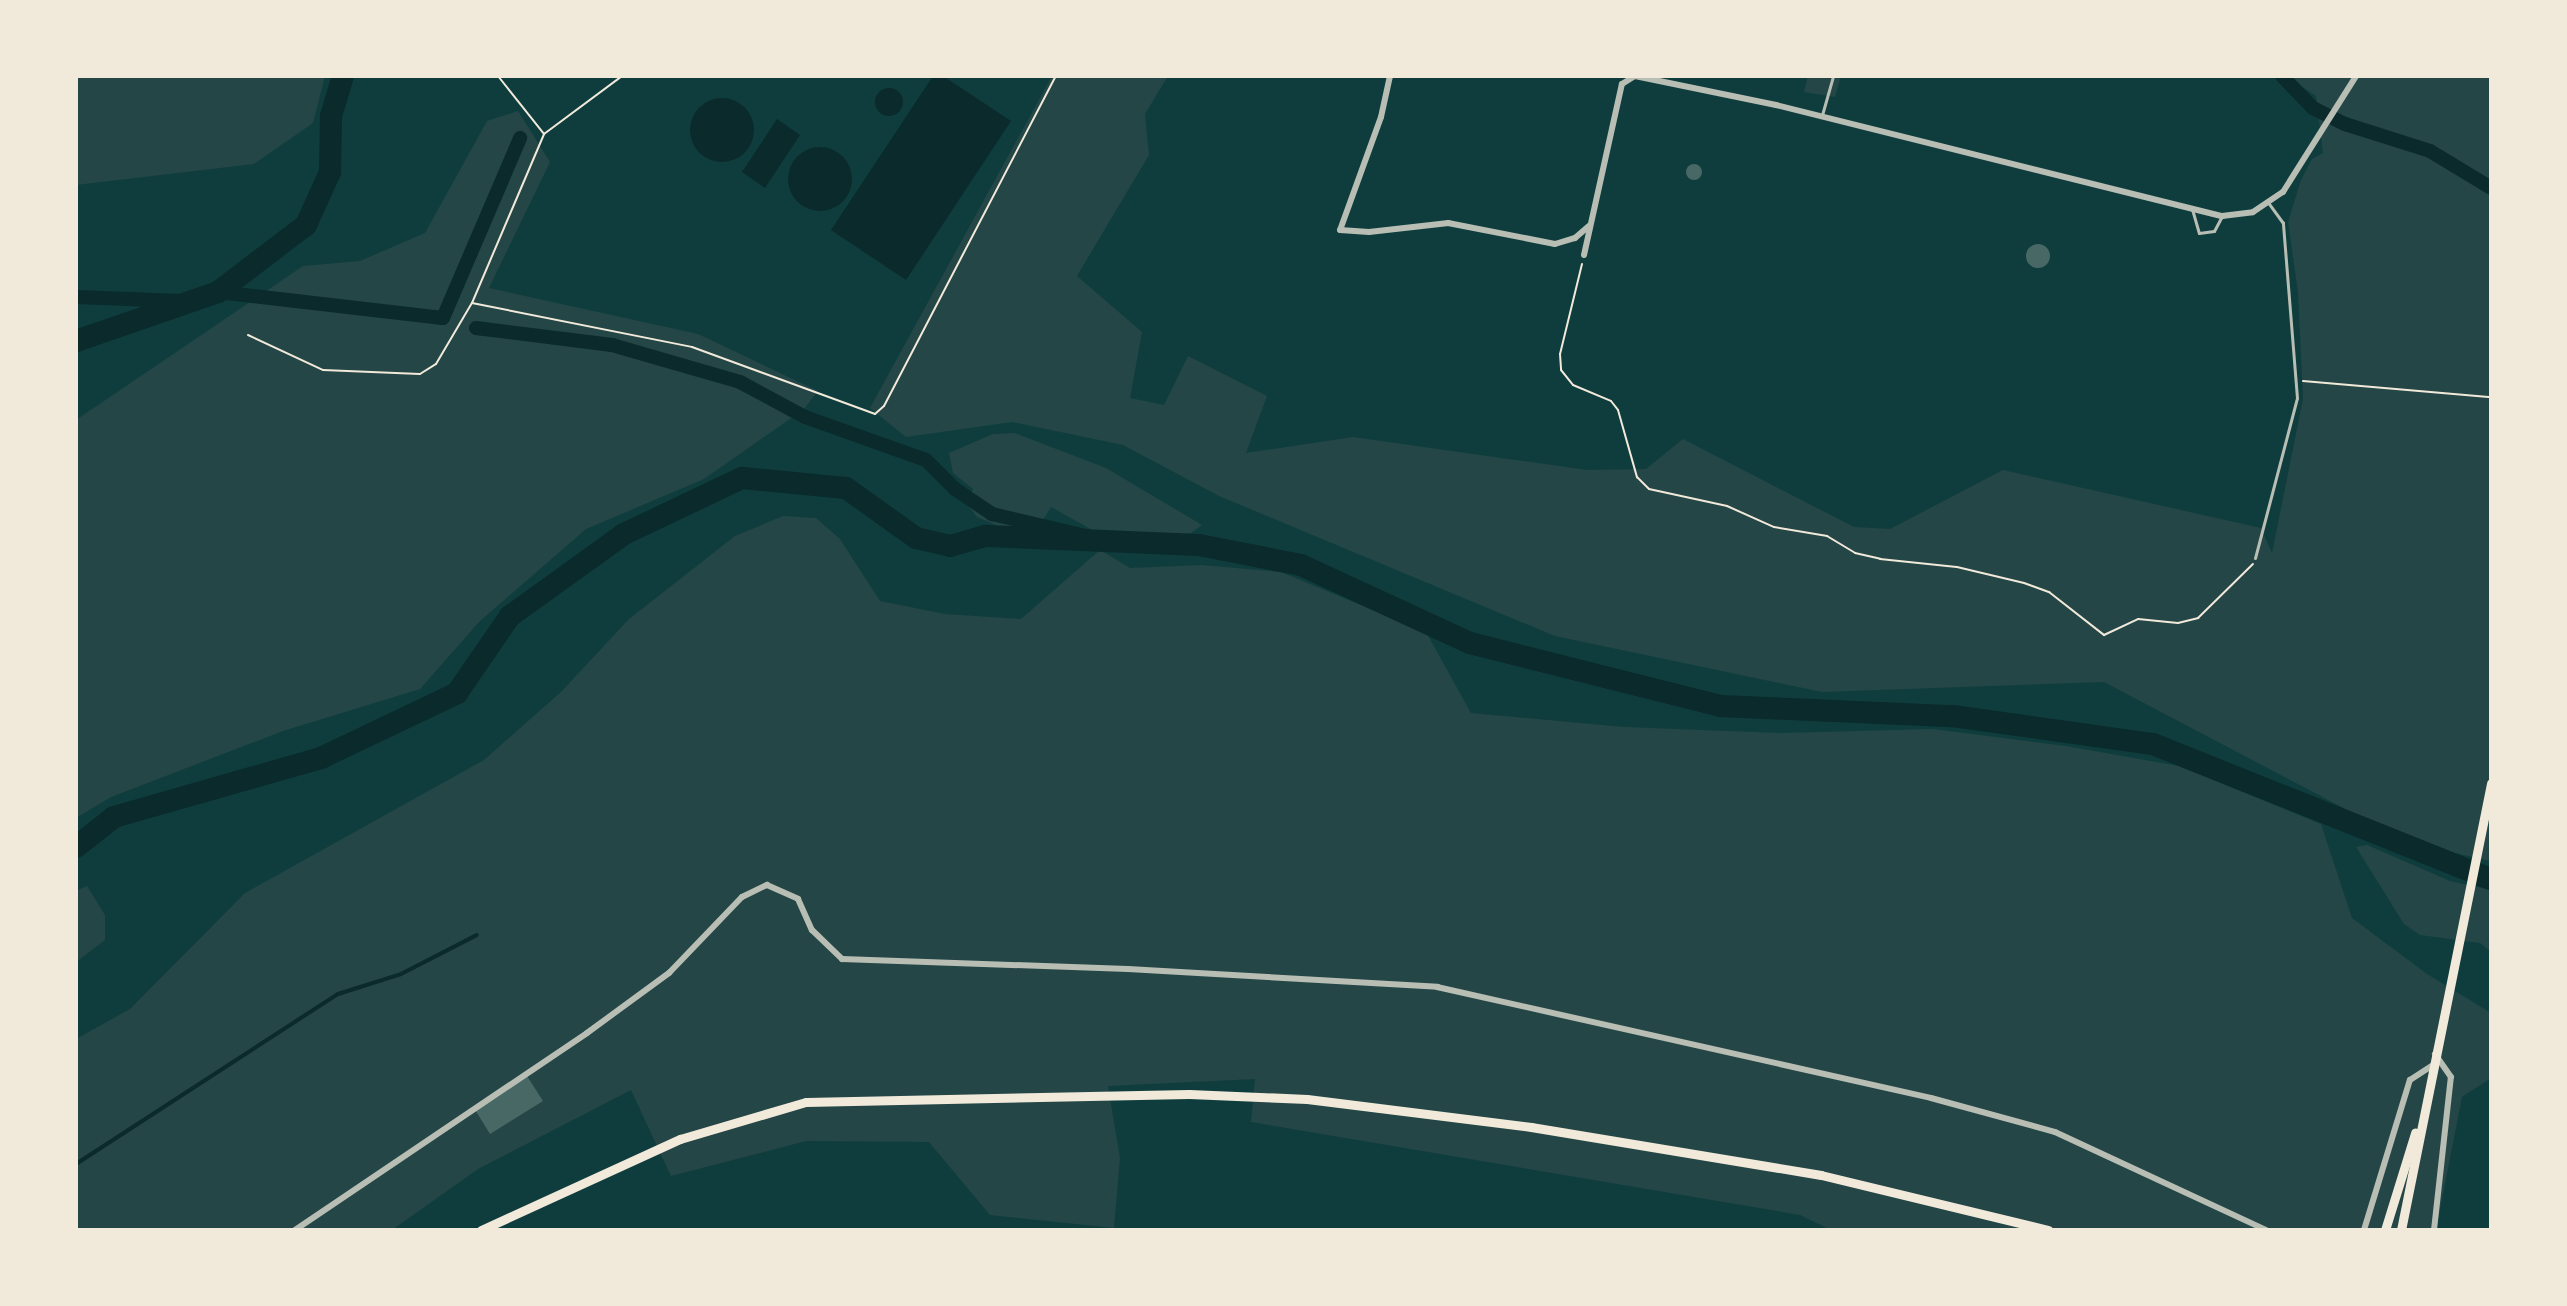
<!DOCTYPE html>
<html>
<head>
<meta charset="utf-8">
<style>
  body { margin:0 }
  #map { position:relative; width:2567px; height:1306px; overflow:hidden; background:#0f3d3e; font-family:Roboto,sans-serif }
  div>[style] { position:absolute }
  .green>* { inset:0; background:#244646 }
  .water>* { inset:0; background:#0a2a2b }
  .round { border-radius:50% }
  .stream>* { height:4px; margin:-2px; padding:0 2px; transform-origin:2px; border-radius:2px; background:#0a2a2b }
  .canal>* { height:14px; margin:-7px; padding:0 7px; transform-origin:7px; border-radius:7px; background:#0a2a2b }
  .river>* { height:22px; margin:-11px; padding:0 11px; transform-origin:11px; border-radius:11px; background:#0a2a2b }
  .building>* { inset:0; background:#486865 }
  .path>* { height:2px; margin:-1px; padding:0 1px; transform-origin:1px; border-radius:1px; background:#f1e9da }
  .service>* { height:3px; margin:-1.5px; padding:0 1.5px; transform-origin:1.5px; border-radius:1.5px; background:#b8beb3 }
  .minor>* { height:6px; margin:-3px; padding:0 3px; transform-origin:3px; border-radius:3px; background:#b8beb3 }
  .primary>* { height:9px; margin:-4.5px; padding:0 4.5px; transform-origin:4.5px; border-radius:4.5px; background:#f1e9da }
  span { translate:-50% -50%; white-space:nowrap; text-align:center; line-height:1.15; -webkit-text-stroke:8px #f1e9da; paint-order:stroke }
  .frame { position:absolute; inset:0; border:78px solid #f1e9da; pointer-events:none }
</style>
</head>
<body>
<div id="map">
  <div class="green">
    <i style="clip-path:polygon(76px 76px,325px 76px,313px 123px,254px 164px,76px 185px)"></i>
    <i style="clip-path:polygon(1052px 76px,1168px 76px,1145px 114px,1149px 155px,1077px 276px,1142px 332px,1130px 398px,1164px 405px,1188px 356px,1267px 396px,1246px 453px,1353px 437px,1587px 470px,1646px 469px,1683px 439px,1854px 527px,1890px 529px,2003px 470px,2261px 528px,2272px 553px,2303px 399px,2298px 292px,2288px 222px,2301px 180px,2312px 159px,2323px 153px,2316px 96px,2286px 76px,2491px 76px,2491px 861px,2410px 843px,2104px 682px,1822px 692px,1555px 636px,1219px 496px,1123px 445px,1012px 422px,906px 437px,870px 408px)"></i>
    <i style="clip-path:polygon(1808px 76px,1841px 76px,1835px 97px,1804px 92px)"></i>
    <i style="clip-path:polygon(518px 111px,550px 162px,489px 288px,698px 334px,818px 391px,804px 409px,704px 479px,586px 529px,479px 622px,420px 689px,283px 731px,111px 797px,76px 818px,76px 420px,303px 266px,360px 261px,425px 233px,487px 121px)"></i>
    <i style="clip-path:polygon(1015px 433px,1106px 468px,1202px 525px,1191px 533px,1155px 538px,1096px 532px,1051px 507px,1043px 520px,1008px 530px,977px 517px,966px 503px,973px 489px,953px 473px,949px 453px,993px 434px)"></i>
    <i style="clip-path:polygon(783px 516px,816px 518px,840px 539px,880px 601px,945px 614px,1021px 619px,1100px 550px,1130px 568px,1202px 565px,1281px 572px,1426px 632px,1471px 713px,1624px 727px,1781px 733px,1933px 729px,2066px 746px,2179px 766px,2321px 824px,2352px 918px,2427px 974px,2491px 1013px,2491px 1078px,2462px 1097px,2436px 1230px,1831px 1230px,1800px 1215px,1251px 1122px,1255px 1079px,1108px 1086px,1120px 1158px,1114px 1228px,990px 1215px,929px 1142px,806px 1141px,671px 1176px,631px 1090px,478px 1169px,392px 1230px,76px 1230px,76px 1039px,130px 1009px,245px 893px,484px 760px,561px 692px,629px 619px,735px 536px)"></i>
    <i style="clip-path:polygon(2367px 845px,2450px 881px,2491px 890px,2491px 952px,2480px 943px,2420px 935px,2404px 924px,2356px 847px)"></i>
    <i style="clip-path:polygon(87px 886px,105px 915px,105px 940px,76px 962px,76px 891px)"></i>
  </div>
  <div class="water">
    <i style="clip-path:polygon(933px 76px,943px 76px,1011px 121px,906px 280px,831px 230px)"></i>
    <i class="round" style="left:875px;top:88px;width:28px;height:28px"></i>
    <i class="round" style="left:690px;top:98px;width:64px;height:64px"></i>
    <i style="clip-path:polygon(777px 119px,800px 135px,765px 188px,742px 172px)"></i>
    <i class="round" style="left:788px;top:147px;width:64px;height:64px"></i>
  </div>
  <div class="stream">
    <i style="left:76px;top:1164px;width:312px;rotate:-33deg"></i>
    <i style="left:338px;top:994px;width:66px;rotate:-17.6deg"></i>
    <i style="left:401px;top:974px;width:85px;rotate:-27.2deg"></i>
  </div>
  <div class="canal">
    <i style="left:2282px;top:76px;width:45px;rotate:45.9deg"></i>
    <i style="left:2313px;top:108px;width:36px;rotate:27deg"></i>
    <i style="left:2345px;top:124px;width:89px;rotate:17.6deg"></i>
    <i style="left:2430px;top:151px;width:71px;rotate:31.2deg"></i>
    <i style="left:218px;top:292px;width:226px;rotate:6.6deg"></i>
    <i style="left:443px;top:318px;width:196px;rotate:-66.8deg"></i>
    <i style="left:76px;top:297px;width:105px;rotate:2.2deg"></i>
    <i style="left:476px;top:328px;width:137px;rotate:7.1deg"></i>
    <i style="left:612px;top:345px;width:133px;rotate:16.1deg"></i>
    <i style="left:740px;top:382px;width:74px;rotate:28.3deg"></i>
    <i style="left:805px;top:417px;width:128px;rotate:19.6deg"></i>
    <i style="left:926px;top:460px;width:41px;rotate:45deg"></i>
    <i style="left:955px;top:489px;width:45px;rotate:34deg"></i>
    <i style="left:992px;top:514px;width:127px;rotate:13.2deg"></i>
  </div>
  <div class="river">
    <i style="left:76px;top:341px;width:150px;rotate:-19deg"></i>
    <i style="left:218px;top:292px;width:111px;rotate:-37.3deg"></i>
    <i style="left:306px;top:225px;width:58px;rotate:-65.6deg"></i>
    <i style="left:330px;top:172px;width:56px;rotate:-89deg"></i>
    <i style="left:331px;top:116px;width:42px;rotate:-73.3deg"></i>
    <i style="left:76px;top:847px;width:48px;rotate:-38.3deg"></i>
    <i style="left:114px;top:817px;width:215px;rotate:-15.9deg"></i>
    <i style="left:321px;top:758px;width:151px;rotate:-25.5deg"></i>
    <i style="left:457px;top:693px;width:93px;rotate:-55.5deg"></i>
    <i style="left:510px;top:616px;width:140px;rotate:-35.7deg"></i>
    <i style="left:624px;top:534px;width:131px;rotate:-25.4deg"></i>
    <i style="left:742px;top:478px;width:104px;rotate:5.5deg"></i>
    <i style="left:846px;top:488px;width:86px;rotate:35.5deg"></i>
    <i style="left:916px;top:538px;width:35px;rotate:13deg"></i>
    <i style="left:950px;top:546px;width:37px;rotate:-16deg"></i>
    <i style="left:986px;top:536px;width:213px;rotate:2.4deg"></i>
    <i style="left:1199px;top:545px;width:104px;rotate:11.1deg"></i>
    <i style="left:1301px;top:565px;width:186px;rotate:24.8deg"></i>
    <i style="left:1470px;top:643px;width:258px;rotate:14.1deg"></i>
    <i style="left:1720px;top:706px;width:233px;rotate:2.5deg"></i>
    <i style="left:1953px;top:716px;width:202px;rotate:8deg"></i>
    <i style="left:2153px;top:744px;width:364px;rotate:21.8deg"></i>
  </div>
  <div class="building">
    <i class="round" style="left:1686px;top:164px;width:16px;height:16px"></i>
    <i class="round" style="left:2026px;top:244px;width:24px;height:24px"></i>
    <i style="clip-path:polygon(527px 1076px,543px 1101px,490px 1134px,474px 1108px)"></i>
  </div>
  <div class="path">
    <i style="left:498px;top:76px;width:74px;rotate:51.6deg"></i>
    <i style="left:1582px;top:264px;width:93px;rotate:103.7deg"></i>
    <i style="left:1560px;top:354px;width:16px;rotate:86deg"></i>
    <i style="left:1561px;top:370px;width:19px;rotate:51deg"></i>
    <i style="left:1573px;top:385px;width:41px;rotate:22.8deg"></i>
    <i style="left:1611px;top:401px;width:11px;rotate:52deg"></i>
    <i style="left:1618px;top:410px;width:70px;rotate:74.2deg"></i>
    <i style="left:1637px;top:477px;width:17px;rotate:45deg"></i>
    <i style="left:1649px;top:489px;width:80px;rotate:12.3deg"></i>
    <i style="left:1727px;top:506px;width:51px;rotate:24.1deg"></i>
    <i style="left:1774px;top:527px;width:54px;rotate:9.6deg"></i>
    <i style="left:1827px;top:536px;width:33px;rotate:31deg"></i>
    <i style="left:1855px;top:553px;width:26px;rotate:13deg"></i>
    <i style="left:1880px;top:559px;width:77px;rotate:5.9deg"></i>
    <i style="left:1957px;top:567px;width:69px;rotate:13.4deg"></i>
    <i style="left:2024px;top:583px;width:27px;rotate:20deg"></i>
    <i style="left:2049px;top:592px;width:70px;rotate:38deg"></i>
    <i style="left:2104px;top:635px;width:38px;rotate:-25deg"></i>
    <i style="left:2138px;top:619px;width:40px;rotate:5.7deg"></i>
    <i style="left:2178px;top:623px;width:21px;rotate:-14deg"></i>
    <i style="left:2198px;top:618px;width:77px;rotate:-44.5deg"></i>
    <i style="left:472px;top:303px;width:224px;rotate:11.3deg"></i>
    <i style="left:692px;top:347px;width:195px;rotate:20.1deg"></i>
    <i style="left:875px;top:414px;width:12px;rotate:-42deg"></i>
    <i style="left:884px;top:406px;width:372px;rotate:-62.5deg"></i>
    <i style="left:248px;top:335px;width:83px;rotate:25deg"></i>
    <i style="left:323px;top:370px;width:97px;rotate:2.4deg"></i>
    <i style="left:420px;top:374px;width:19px;rotate:-32deg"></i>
    <i style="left:436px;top:364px;width:71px;rotate:-59.5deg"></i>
    <i style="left:472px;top:303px;width:184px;rotate:-66.9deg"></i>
    <i style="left:544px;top:134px;width:97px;rotate:-36.6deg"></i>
    <i style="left:2303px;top:381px;width:189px;rotate:4.9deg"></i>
  </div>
  <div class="service">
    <i style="left:1822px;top:115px;width:41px;rotate:-74.2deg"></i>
    <i style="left:2192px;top:209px;width:25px;rotate:74deg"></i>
    <i style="left:2199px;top:233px;width:15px;rotate:-8deg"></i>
    <i style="left:2214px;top:231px;width:17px;rotate:-62deg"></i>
    <i style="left:2255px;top:558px;width:165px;rotate:-75.3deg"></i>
    <i style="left:2297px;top:398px;width:176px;rotate:-94.6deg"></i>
    <i style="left:2283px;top:223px;width:24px;rotate:-126deg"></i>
  </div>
  <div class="minor">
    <i style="left:1390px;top:76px;width:42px;rotate:102.4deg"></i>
    <i style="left:1381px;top:117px;width:120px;rotate:109.9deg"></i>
    <i style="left:1340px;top:230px;width:29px;rotate:4deg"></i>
    <i style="left:1369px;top:232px;width:80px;rotate:-6.5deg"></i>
    <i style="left:1448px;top:223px;width:109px;rotate:11.1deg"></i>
    <i style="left:1555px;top:244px;width:21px;rotate:-17deg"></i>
    <i style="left:1575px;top:238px;width:18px;rotate:-41deg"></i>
    <i style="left:1584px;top:255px;width:175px;rotate:-77.5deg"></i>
    <i style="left:1622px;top:84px;width:15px;rotate:-32deg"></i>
    <i style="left:1635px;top:76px;width:144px;rotate:11.6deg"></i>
    <i style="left:1776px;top:105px;width:460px;rotate:14deg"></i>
    <i style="left:2222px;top:216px;width:31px;rotate:-7deg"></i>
    <i style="left:2253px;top:212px;width:36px;rotate:-34deg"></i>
    <i style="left:2283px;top:192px;width:137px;rotate:-57.8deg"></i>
    <i style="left:295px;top:1230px;width:352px;rotate:-34deg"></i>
    <i style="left:587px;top:1033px;width:102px;rotate:-36.2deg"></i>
    <i style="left:669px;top:973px;width:105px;rotate:-46.2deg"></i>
    <i style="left:742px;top:897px;width:28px;rotate:-26deg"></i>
    <i style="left:767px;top:885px;width:34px;rotate:24deg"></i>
    <i style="left:798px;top:899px;width:34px;rotate:66deg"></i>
    <i style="left:812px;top:930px;width:42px;rotate:44deg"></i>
    <i style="left:842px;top:959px;width:286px;rotate:2deg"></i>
    <i style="left:1128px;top:969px;width:310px;rotate:3.3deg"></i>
    <i style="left:1437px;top:987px;width:506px;rotate:12.66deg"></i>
    <i style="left:1931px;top:1098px;width:129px;rotate:15.3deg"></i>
    <i style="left:2055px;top:1132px;width:233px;rotate:24.9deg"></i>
    <i style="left:2364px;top:1230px;width:157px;rotate:-73deg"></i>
    <i style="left:2410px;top:1080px;width:27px;rotate:-33deg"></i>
    <i style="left:2434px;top:1230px;width:154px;rotate:-83.7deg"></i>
    <i style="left:2451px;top:1077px;width:28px;rotate:-125deg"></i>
  </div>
  <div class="primary">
    <i style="left:481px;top:1230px;width:219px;rotate:-24.6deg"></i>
    <i style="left:680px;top:1139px;width:131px;rotate:-16.4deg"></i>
    <i style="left:806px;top:1102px;width:383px;rotate:-1.2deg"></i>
    <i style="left:1189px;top:1094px;width:118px;rotate:2.4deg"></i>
    <i style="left:1307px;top:1099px;width:226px;rotate:7.1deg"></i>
    <i style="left:1531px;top:1127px;width:294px;rotate:9.4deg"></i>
    <i style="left:1821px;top:1175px;width:234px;rotate:13.6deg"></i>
    <i style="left:2385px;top:1230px;width:102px;rotate:-72.8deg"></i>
    <i style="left:2401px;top:1230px;width:456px;rotate:-78.6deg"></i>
  </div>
  <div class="frame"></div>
</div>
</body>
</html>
